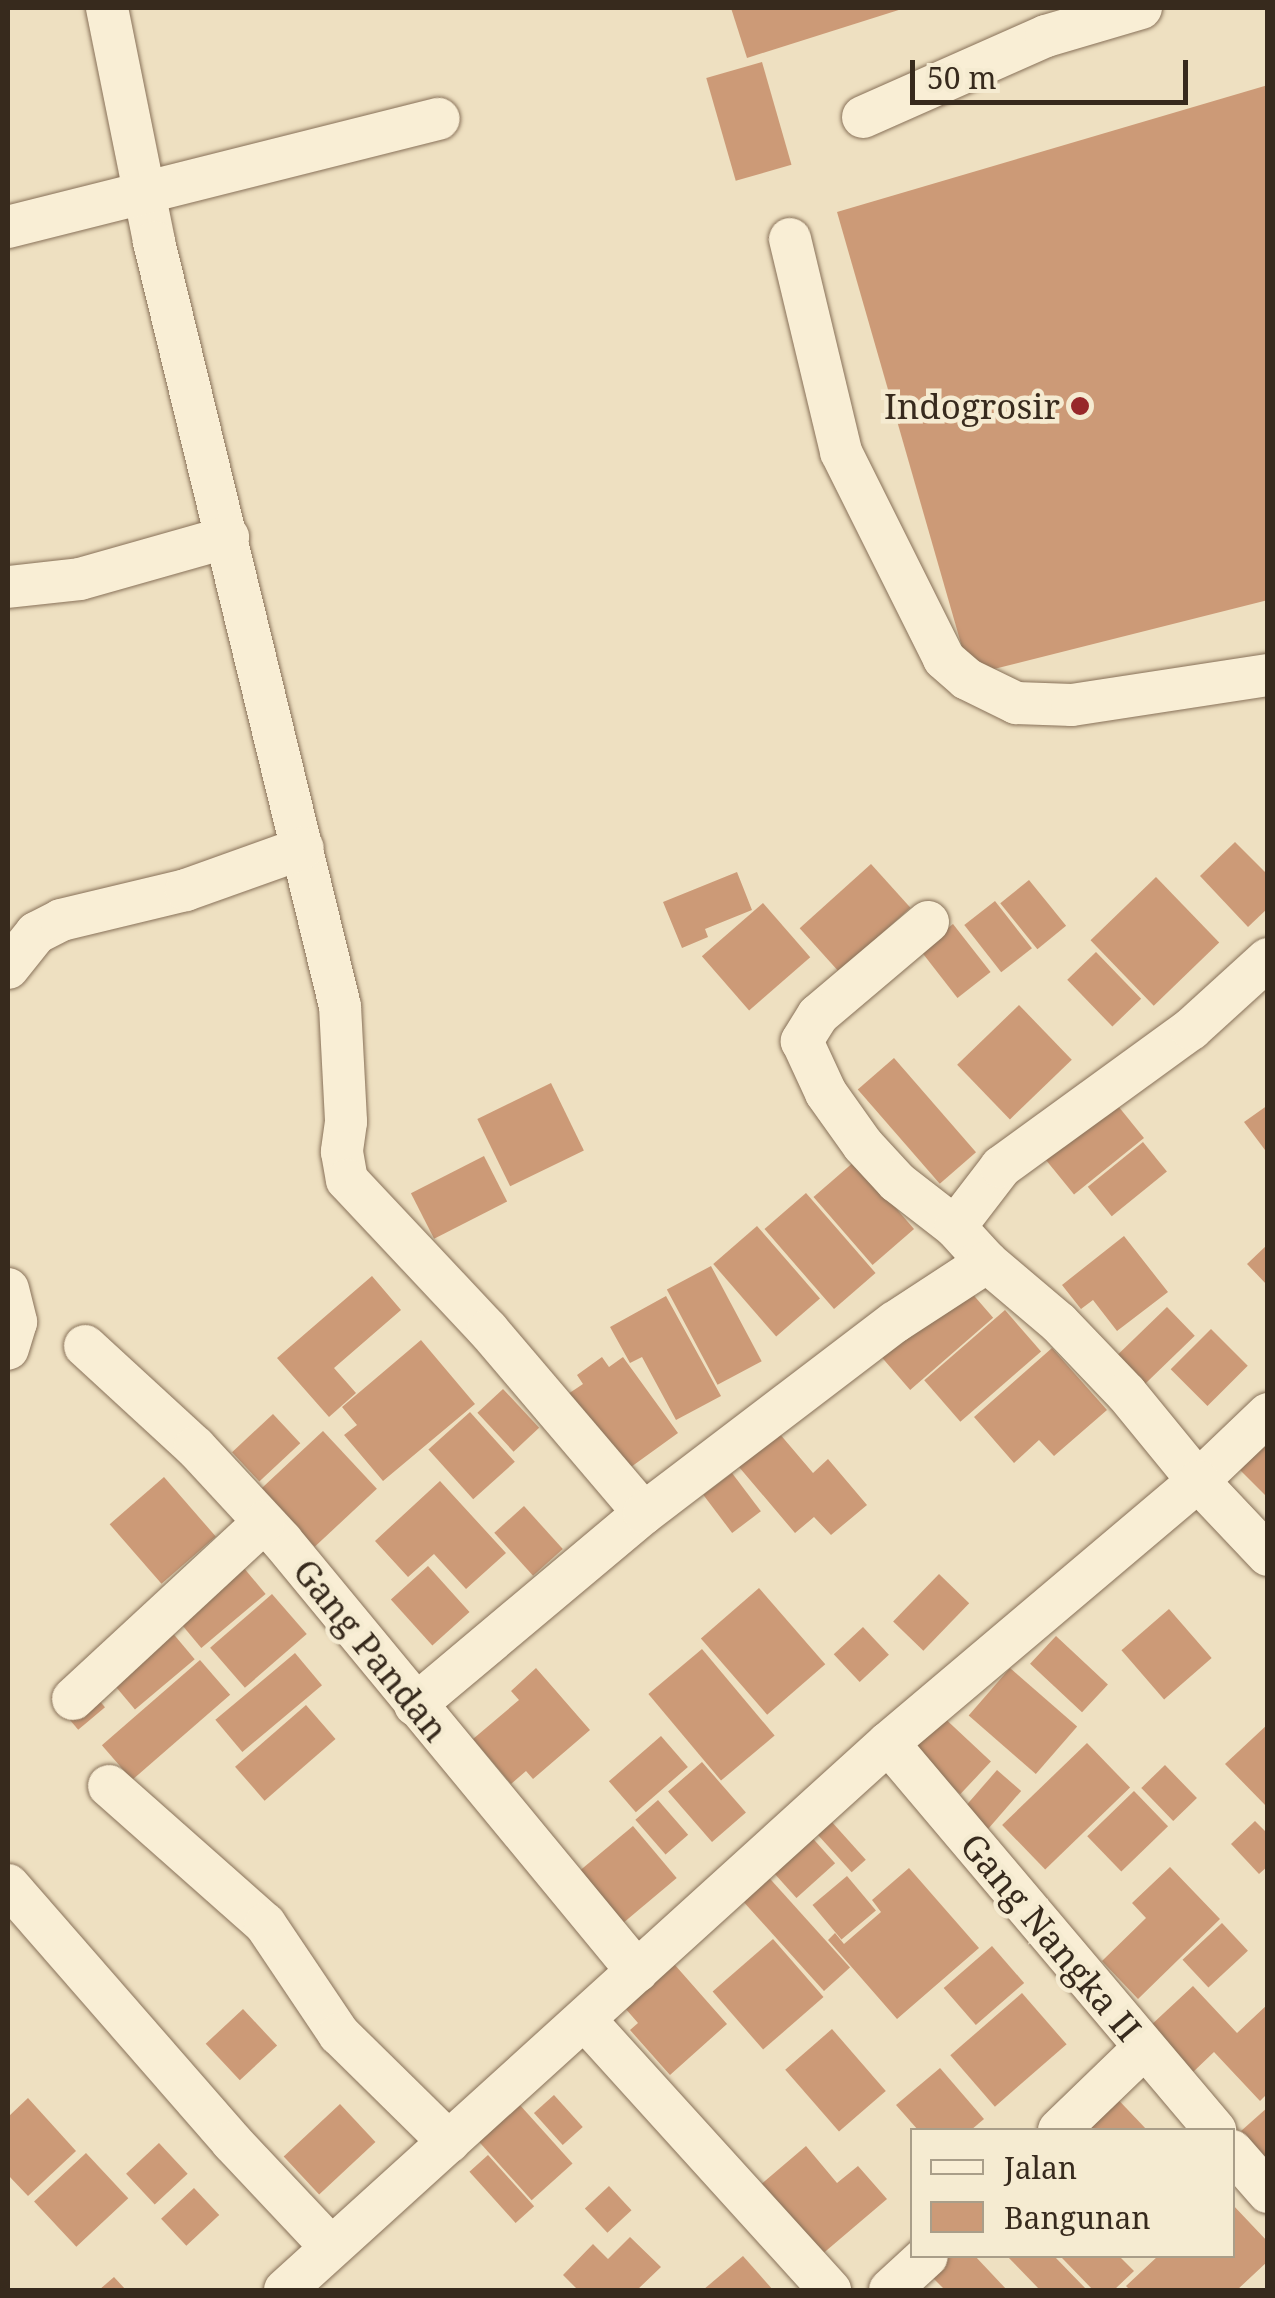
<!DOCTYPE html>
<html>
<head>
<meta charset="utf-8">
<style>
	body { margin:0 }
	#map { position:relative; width:1275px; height:2298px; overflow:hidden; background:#eee0c1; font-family:"Noto Serif",serif }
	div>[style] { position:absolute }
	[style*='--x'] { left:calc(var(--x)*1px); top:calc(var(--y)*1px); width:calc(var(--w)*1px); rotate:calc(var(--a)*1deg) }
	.building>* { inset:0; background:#cc9a77; transform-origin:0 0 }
	.roads { filter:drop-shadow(0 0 2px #887159) drop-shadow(0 0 2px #887159) }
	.minor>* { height:42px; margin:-21px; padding:0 21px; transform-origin:21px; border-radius:21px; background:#f9eed5 }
	.dots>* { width:28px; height:28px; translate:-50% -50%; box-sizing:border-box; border:5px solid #f5ebd1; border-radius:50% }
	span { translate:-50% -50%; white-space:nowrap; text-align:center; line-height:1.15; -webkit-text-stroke:9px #f5ebd1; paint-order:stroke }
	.poi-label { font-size:35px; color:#372a1d }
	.right { translate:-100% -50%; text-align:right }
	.street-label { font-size:35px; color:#372a1d }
	.frame { position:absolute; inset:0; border:10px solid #372a1d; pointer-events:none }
	.legend { position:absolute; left:910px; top:2128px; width:325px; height:130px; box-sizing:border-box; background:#f5ebd1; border:2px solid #a99e89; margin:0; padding:12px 18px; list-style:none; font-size:30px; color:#372a1d }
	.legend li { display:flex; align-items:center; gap:20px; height:50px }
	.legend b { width:50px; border:2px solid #a99e89 }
	.scale { position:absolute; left:910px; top:60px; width:278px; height:45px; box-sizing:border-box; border:5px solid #372a1d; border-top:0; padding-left:12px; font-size:30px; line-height:35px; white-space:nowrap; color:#372a1d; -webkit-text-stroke:8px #f5ebd1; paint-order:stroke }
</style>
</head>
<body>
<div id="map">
	<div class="building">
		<i style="clip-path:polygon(731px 8px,905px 8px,747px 58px)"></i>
		<i style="left:762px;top:62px;width:107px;height:58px;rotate:74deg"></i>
		<i style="clip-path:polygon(1268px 85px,1268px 600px,970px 675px,837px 212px)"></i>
		<i style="clip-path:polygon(1235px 842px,1268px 875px,1268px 908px,1248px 927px,1200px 876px)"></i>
		<i style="left:871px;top:864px;width:59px;height:96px;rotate:48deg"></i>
		<i style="clip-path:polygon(737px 872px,752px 910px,705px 929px,708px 937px,682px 948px,663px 902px)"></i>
		<i style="left:1156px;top:877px;width:91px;height:91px;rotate:46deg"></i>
		<i style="left:1029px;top:880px;width:59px;height:37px;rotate:51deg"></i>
		<i style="left:995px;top:901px;width:60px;height:39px;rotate:52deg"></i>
		<i style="left:763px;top:903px;width:72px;height:81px;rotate:49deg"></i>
		<i style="left:953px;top:924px;width:61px;height:42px;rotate:52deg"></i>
		<i style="left:1096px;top:952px;width:65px;height:40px;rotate:46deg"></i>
		<i style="left:1019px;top:1005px;width:76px;height:86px;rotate:46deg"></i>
		<i style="left:894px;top:1058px;width:125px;height:48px;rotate:49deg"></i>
		<i style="left:551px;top:1083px;width:75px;height:82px;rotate:64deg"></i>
		<i style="left:1110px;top:1096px;width:54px;height:90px;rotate:51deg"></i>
		<i style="clip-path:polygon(1268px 1105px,1268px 1154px,1244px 1122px)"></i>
		<i style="left:1143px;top:1142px;width:38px;height:71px;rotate:51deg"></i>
		<i style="left:484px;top:1156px;width:51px;height:82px;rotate:63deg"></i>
		<i style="left:855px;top:1161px;width:90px;height:55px;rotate:49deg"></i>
		<i style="left:806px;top:1193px;width:106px;height:55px;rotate:49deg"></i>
		<i style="left:757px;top:1226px;width:96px;height:58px;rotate:49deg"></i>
		<i style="clip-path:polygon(1124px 1236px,1168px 1292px,1117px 1331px,1093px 1300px,1081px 1309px,1062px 1285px)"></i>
		<i style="clip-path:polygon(1268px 1244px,1268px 1286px,1247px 1264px)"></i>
		<i style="left:711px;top:1266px;width:108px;height:50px;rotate:62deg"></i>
		<i style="clip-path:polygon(372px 1276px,401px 1310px,334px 1368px,356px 1393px,329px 1417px,277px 1358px)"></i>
		<i style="left:963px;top:1283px;width:46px;height:110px;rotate:49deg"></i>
		<i style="clip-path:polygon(666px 1296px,721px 1396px,676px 1420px,642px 1357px,630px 1363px,610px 1327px)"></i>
		<i style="left:1167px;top:1307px;width:40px;height:70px;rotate:46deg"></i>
		<i style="left:1005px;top:1310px;width:55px;height:107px;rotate:49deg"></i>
		<i style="left:1211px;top:1329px;width:52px;height:57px;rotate:45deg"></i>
		<i style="clip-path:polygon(421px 1340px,475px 1404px,383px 1481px,344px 1435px,357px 1425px,342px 1407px)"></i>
		<i style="clip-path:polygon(1052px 1348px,1107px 1410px,1054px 1456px,1039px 1440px,1014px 1463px,974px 1417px)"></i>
		<i style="clip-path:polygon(602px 1357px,609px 1367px,623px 1357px,678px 1433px,624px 1472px,568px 1394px,583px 1384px,577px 1375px)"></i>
		<i style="left:503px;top:1389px;width:53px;height:35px;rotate:47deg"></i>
		<i style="left:470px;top:1412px;width:67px;height:56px;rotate:48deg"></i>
		<i style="left:273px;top:1414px;width:40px;height:56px;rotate:47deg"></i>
		<i style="clip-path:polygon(1268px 1419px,1268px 1498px,1228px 1458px)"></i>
		<i style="left:323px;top:1431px;width:79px;height:85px;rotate:47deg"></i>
		<i style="clip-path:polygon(779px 1433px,813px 1473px,828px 1459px,867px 1505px,831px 1535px,814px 1517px,795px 1533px,739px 1467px)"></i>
		<i style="left:732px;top:1473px;width:48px;height:36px;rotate:53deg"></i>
		<i style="left:164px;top:1477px;width:79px;height:72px;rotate:49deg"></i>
		<i style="clip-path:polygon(440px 1481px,506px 1553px,466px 1589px,434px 1554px,408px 1577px,375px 1541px)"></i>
		<i style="left:524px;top:1506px;width:58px;height:40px;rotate:48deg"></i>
		<i style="left:238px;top:1561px;width:43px;height:84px;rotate:50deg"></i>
		<i style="left:428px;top:1566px;width:62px;height:50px;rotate:48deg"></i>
		<i style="left:939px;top:1574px;width:42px;height:66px;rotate:44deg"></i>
		<i style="left:759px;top:1588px;width:101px;height:77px;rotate:49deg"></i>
		<i style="left:272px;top:1594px;width:53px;height:82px;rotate:49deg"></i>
		<i style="left:1169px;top:1609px;width:65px;height:63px;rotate:49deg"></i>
		<i style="left:160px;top:1618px;width:54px;height:78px;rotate:50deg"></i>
		<i style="left:863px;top:1627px;width:38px;height:40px;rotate:47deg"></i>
		<i style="left:1056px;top:1636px;width:71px;height:38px;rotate:43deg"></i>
		<i style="left:702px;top:1649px;width:113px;height:70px;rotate:50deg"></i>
		<i style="left:295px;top:1653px;width:42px;height:104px;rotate:50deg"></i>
		<i style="left:200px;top:1660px;width:46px;height:130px;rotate:49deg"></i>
		<i style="clip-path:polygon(536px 1668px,590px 1730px,533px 1779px,526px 1771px,511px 1784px,473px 1739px,519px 1700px,511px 1691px)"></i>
		<i style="left:1010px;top:1668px;width:89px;height:63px;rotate:41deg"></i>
		<i style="left:78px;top:1675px;width:42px;height:35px;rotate:50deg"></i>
		<i style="left:306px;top:1705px;width:45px;height:94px;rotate:49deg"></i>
		<i style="left:939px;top:1713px;width:71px;height:45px;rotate:43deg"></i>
		<i style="clip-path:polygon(1268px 1724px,1268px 1808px,1225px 1764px)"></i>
		<i style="left:661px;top:1736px;width:41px;height:69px;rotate:49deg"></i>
		<i style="left:1087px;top:1743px;width:62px;height:118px;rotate:46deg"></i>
		<i style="left:702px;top:1762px;width:67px;height:45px;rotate:49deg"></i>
		<i style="left:1165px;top:1765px;width:46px;height:33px;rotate:46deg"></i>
		<i style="left:997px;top:1770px;width:32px;height:65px;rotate:41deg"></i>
		<i style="left:1134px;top:1791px;width:49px;height:65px;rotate:46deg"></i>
		<i style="left:658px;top:1800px;width:46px;height:30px;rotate:49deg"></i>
		<i style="left:831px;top:1821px;width:52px;height:19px;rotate:48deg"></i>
		<i style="clip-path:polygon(1255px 1821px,1268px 1834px,1268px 1866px,1259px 1874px,1231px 1844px)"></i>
		<i style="left:633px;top:1826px;width:68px;height:70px;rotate:50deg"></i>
		<i style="left:807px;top:1832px;width:42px;height:52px;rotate:48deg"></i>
		<i style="clip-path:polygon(1170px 1867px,1220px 1919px,1138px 1999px,1102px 1961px,1146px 1918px,1132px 1903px)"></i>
		<i style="clip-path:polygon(909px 1868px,979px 1948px,897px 2019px,828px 1940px,835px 1933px,844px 1944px,881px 1912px,872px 1900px)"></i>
		<i style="left:763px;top:1871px;width:130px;height:35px;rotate:48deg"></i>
		<i style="left:847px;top:1876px;width:45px;height:45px;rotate:50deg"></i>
		<i style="left:1222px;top:1923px;width:38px;height:54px;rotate:47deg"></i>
		<i style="left:773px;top:1939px;width:77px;height:80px;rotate:49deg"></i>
		<i style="left:992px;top:1946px;width:49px;height:64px;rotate:49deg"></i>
		<i style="clip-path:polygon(667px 1956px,727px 2024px,670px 2075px,630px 2030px,638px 2023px,618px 2000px)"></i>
		<i style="clip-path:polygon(1193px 1986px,1237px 2033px,1268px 2004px,1268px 2093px,1260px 2101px,1214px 2052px,1192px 2073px,1149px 2027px)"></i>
		<i style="left:1022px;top:1993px;width:68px;height:95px;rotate:49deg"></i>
		<i style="left:243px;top:2009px;width:50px;height:51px;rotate:47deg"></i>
		<i style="left:832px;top:2029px;width:82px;height:62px;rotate:49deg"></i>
		<i style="clip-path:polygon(940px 2068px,984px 2119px,971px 2130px,918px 2130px,896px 2105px)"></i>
		<i style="clip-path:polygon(1109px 2090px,1147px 2130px,1066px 2130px)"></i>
		<i style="left:554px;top:2095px;width:43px;height:27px;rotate:48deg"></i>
		<i style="clip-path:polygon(28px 2098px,76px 2151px,28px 2196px,8px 2175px,8px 2117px)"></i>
		<i style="left:340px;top:2104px;width:52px;height:77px;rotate:47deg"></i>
		<i style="left:519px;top:2104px;width:80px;height:55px;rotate:48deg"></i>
		<i style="clip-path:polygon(1268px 2107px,1268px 2178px,1232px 2139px)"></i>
		<i style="left:159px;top:2143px;width:42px;height:45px;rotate:47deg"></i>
		<i style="clip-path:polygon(806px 2146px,837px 2183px,858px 2166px,887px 2199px,820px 2256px,759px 2186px)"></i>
		<i style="left:86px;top:2153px;width:62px;height:71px;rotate:47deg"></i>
		<i style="left:488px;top:2155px;width:69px;height:25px;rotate:48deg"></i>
		<i style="left:609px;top:2186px;width:33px;height:33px;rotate:47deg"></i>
		<i style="left:194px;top:2188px;width:37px;height:45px;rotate:47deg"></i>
		<i style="clip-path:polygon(1232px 2204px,1268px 2242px,1268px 2261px,1237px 2290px,1130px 2290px,1126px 2286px,1158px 2256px,1232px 2256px)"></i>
		<i style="clip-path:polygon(630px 2237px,661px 2267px,637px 2290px,578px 2290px,563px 2275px,593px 2244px,608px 2259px)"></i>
		<i style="clip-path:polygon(743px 2256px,773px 2290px,703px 2290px)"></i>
		<i style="clip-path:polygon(944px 2256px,975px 2256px,1007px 2290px,945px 2290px,927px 2272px)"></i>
		<i style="clip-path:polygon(1007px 2256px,1054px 2256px,1087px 2290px,1040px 2290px)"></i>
		<i style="clip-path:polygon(1065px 2256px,1119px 2256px,1134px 2271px,1114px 2290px,1093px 2290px,1062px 2258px)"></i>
		<i style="clip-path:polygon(114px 2277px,126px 2290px,99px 2290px)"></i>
	</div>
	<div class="roads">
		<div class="minor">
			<i style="--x:107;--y:8;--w:239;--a:78.6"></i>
			<i style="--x:154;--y:242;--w:786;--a:76.32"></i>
			<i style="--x:340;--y:1006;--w:116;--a:87"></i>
			<i style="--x:346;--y:1122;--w:30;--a:98"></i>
			<i style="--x:342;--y:1152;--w:28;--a:80"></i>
			<i style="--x:347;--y:1180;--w:206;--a:46.8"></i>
			<i style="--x:488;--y:1330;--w:240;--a:49.6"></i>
			<i style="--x:863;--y:117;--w:200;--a:-23.9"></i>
			<i style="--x:1046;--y:36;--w:99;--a:-16.4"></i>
			<i style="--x:8;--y:227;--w:444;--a:-14.1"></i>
			<i style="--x:790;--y:239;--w:219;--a:76.5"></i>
			<i style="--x:841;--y:452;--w:231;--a:63.5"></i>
			<i style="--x:944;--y:659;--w:30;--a:41"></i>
			<i style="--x:967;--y:679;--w:55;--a:26.1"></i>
			<i style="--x:1016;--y:703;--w:56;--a:2"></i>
			<i style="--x:1072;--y:705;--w:198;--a:-8.7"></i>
			<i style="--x:8;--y:587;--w:72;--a:-6.3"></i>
			<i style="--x:80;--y:579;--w:154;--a:-15.8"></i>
			<i style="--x:928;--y:922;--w:144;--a:139.8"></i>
			<i style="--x:818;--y:1015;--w:31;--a:122"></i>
			<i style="--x:802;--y:1041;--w:57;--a:65.2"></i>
			<i style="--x:826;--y:1093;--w:64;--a:54.6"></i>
			<i style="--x:863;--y:1145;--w:50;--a:47.4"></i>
			<i style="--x:897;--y:1182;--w:73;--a:37.8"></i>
			<i style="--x:8;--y:968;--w:45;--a:-51.3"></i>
			<i style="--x:36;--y:933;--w:28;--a:-27"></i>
			<i style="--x:61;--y:920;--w:129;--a:-13.5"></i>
			<i style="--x:186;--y:890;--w:124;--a:-19.7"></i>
			<i style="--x:987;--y:1262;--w:47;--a:-132.4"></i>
			<i style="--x:955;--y:1227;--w:76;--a:-52.5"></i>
			<i style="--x:1001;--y:1167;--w:235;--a:-36"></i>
			<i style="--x:1191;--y:1029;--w:104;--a:-42.3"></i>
			<i style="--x:8;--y:1289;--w:34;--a:76"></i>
			<i style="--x:16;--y:1322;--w:28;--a:107"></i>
			<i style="--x:85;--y:1346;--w:149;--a:42.6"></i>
			<i style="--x:195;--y:1447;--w:128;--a:47.2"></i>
			<i style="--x:282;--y:1541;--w:558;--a:50.46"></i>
			<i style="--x:73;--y:1699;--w:260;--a:-42.8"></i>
			<i style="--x:415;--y:1705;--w:299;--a:-40"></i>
			<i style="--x:644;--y:1513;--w:315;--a:-37.3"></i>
			<i style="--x:895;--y:1322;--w:110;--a:-33.1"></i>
			<i style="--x:987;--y:1262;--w:94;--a:40.3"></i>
			<i style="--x:1059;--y:1323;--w:97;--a:46.3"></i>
			<i style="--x:1126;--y:1393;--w:114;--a:50.7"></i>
			<i style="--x:1198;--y:1481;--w:97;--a:-43.7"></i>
			<i style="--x:888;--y:1743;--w:507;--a:49.8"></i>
			<i style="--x:109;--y:1786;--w:208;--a:41.5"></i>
			<i style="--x:265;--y:1924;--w:133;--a:56.1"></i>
			<i style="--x:339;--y:2034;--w:154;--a:44.5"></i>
			<i style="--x:8;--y:1885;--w:341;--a:48.9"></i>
			<i style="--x:232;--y:2142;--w:144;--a:46.7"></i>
			<i style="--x:585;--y:2020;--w:365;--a:47.8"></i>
			<i style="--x:1059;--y:2130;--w:118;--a:-44"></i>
			<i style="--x:1232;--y:2151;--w:55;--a:48.7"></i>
			<i style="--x:285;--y:2290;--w:814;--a:-42.21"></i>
			<i style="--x:888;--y:1743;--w:406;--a:-40.2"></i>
			<i style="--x:1198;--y:1481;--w:102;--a:46.6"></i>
			<i style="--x:890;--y:2290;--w:50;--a:-42.6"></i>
		</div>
	</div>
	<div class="dots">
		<i style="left:1080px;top:406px;background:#97282a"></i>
	</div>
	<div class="poi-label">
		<span class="right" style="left:1060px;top:406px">Indogrosir</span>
	</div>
	<div class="street-label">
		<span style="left:371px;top:1650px;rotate:51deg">Gang Pandan</span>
		<span style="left:1051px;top:1937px;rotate:50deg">Gang Nangka II</span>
	</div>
	<div class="frame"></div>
	<ul class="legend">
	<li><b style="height:12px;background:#f9eed5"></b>Jalan</li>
	<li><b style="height:28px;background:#cc9a77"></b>Bangunan</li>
	</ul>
	<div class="scale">50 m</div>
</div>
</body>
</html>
